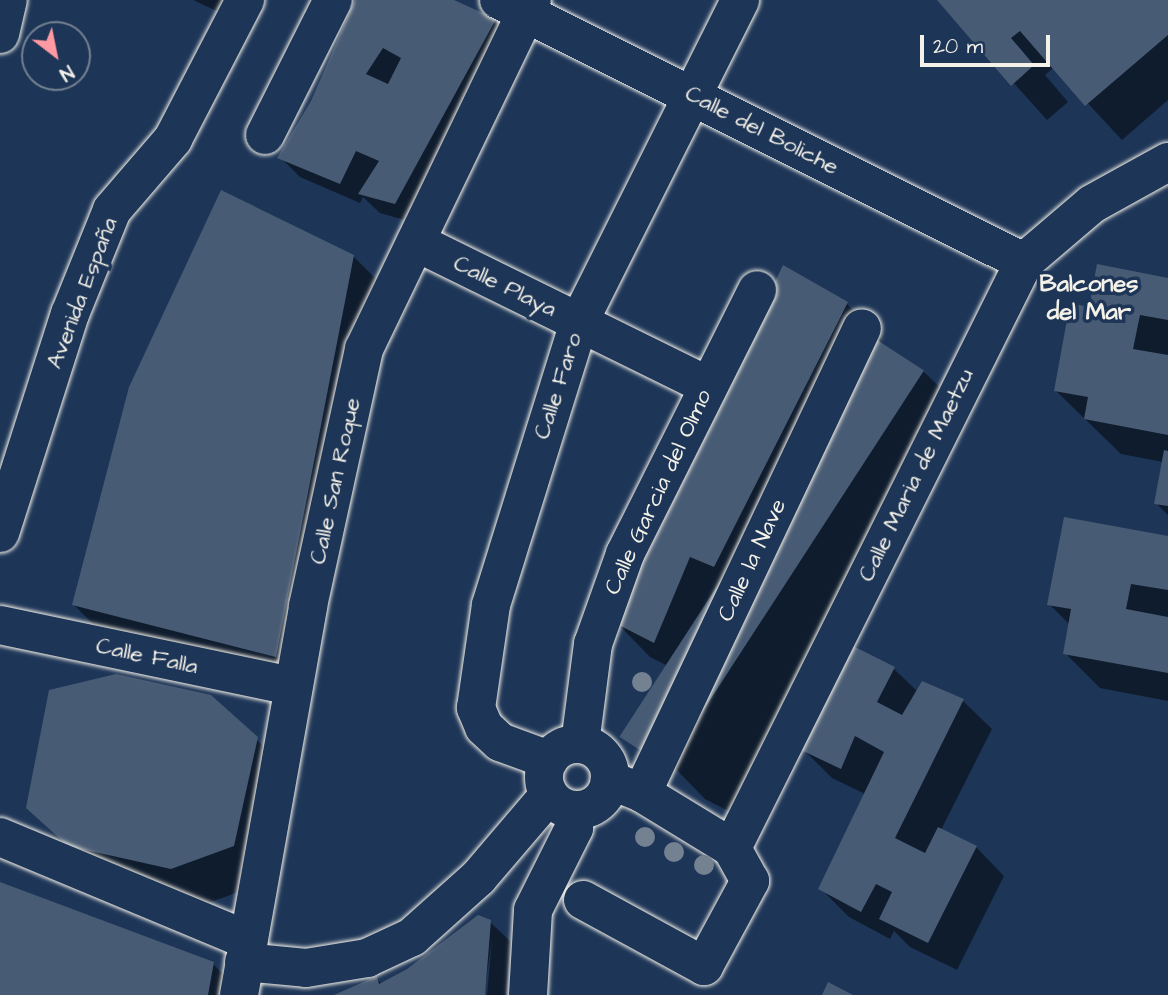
<!DOCTYPE html>
<html>
<head>
<meta charset="utf-8">
<style>
	body { margin:0 }
	#map { position:relative; width:1168px; height:995px; overflow:hidden; background:#1d3557; font-family:"Architects Daughter",sans-serif }
	div>[style] { position:absolute }
	[style*='--x'] { left:calc(var(--x)*1px); top:calc(var(--y)*1px); width:calc(var(--w)*1px); rotate:calc(var(--a)*1deg) }
	.shadow>* { inset:0; background:#0007 }
	.building>* { inset:0; background:#485b74; transform-origin:0 0 }
	.roads { filter:drop-shadow(0 0 2px #f4f1e8) drop-shadow(0 0 2px #f4f1e8) }
	.minor>* { height:38px; margin:-19px; padding:0 19px; transform-origin:19px; border-radius:19px; background:#1d3557 }
	.minor>.ring { margin:-19px; padding:0; box-sizing:content-box; background:none; border:38px solid #1d3557; border-radius:50% }
	.trees>* { width:20px; height:20px; margin:-10px; border-radius:50%; background:#748191 }
	span { translate:-50% -50%; white-space:nowrap; text-align:center; line-height:1.15; -webkit-text-stroke:7px #1d3557; paint-order:stroke }
	.street-label { font-size:23px; color:#f4f1e8 }
	.neighbourhood-label { font-size:24px; color:#f4f1e8; font-weight:700 }
	.north { position:absolute; left:21px; top:21px; width:70px; height:70px; box-sizing:border-box; background:#1d3557; border:2px solid #738091; border-radius:50%; rotate:148deg; font-size:19px; font-weight:700; line-height:28px; text-align:center; color:#f4f1e8 }
	.north::after { content:''; display:block; margin:auto; width:24px; height:32px; background:#ff9aa2; clip-path:polygon(50% 0,100% 100%,50% 72%,0 100%) }
	.scale { position:absolute; left:920px; top:35px; width:130px; height:32px; box-sizing:border-box; border:4px solid #f4f1e8; border-top:0; padding-left:9px; font-size:21px; line-height:24px; white-space:nowrap; color:#f4f1e8; -webkit-text-stroke:5px #1d3557; paint-order:stroke }
</style>
</head>
<body>
<div id="map">
	<div class="shadow">
		<i style="clip-path:polygon(193px 0,225px 0,219px 12px)"></i>
		<i style="clip-path:polygon(357px 0,452px 0,495px 20px,515px 40px,415px 223px,380px 213px,363px 197px,360px 203px,300px 177px,280px 157px,313px 102px)"></i>
		<i style="clip-path:polygon(939px 0,1168px 0,1168px 100px,1122px 140px,1054px 67px,1045px 75px,1068px 102px,1047px 120px)"></i>
		<i style="clip-path:polygon(353px 256px,389px 292px,311px 691px,109px 640px,74px 605px)"></i>
		<i style="clip-path:polygon(784px 268px,847px 304px,882px 339px,880px 344px,923px 371px,959px 406px,754px 824px,705px 799px,670px 763px,690px 677px,650px 657px,615px 621px)"></i>
		<i style="clip-path:polygon(1168px 280px,1168px 515px,1156px 503px,1163px 462px,1121px 454px,1055px 390px,1090px 309px)"></i>
		<i style="clip-path:polygon(1168px 538px,1168px 701px,1100px 688px,1065px 653px,1070px 625px,1049px 604px)"></i>
		<i style="clip-path:polygon(852px 648px,894px 669px,918px 692px,923px 683px,963px 701px,992px 729px,941px 830px,976px 847px,1004px 876px,957px 970px,910px 947px,894px 931px,890px 939px,849px 917px,821px 889px,865px 794px,832px 778px,803px 749px)"></i>
		<i style="clip-path:polygon(256px 739px,292px 774px,269px 881px,208px 903px,64px 843px,28px 808px)"></i>
		<i style="clip-path:polygon(0 892px,213px 964px,244px 995px,0 995px)"></i>
		<i style="clip-path:polygon(490px 922px,511px 942px,506px 995px,487px 995px,492px 939px,484px 995px,338px 995px,376px 978px,382px 984px)"></i>
	</div>
	<div class="building">
		<i style="clip-path:polygon(evenodd,355px 0,454px 0,496px 19px,395px 204px,358px 194px,379px 161px,356px 151px,340px 184px,277px 158px,311px 101px,355px 0,383px 48px,401px 58px,388px 84px,366px 74px,383px 48px)"></i>
		<i style="clip-path:polygon(937px 0,1168px 0,1168px 35px,1085px 106px,1020px 31px,1011px 38px,1034px 65px,1011px 86px)"></i>
		<i style="clip-path:polygon(221px 190px,354px 255px,276px 657px,72px 605px,129px 387px)"></i>
		<i style="clip-path:polygon(1097px 264px,1168px 278px,1168px 320px,1140px 315px,1133px 349px,1168px 355px,1168px 435px,1084px 419px,1088px 397px,1054px 391px,1070px 303px,1089px 307px)"></i>
		<i style="clip-path:polygon(783px 265px,848px 302px,714px 567px,690px 557px,654px 643px,613px 622px)"></i>
		<i style="left:877px;top:340px;width:56px;height:473px;rotate:33deg"></i>
		<i style="clip-path:polygon(1164px 450px,1168px 451px,1168px 506px,1154px 504px)"></i>
		<i style="clip-path:polygon(1064px 517px,1168px 536px,1168px 590px,1131px 584px,1126px 609px,1168px 617px,1168px 673px,1063px 654px,1071px 609px,1047px 605px)"></i>
		<i style="clip-path:polygon(851px 645px,895px 667px,877px 702px,902px 715px,922px 681px,964px 699px,895px 838px,925px 853px,938px 827px,977px 846px,928px 943px,879px 919px,892px 892px,876px 884px,861px 912px,818px 889px,884px 752px,855px 736px,841px 769px,801px 750px)"></i>
		<i style="clip-path:polygon(116px 674px,211px 695px,258px 737px,234px 846px,171px 869px,68px 846px,26px 808px,49px 690px)"></i>
		<i style="clip-path:polygon(0 882px,214px 962px,208px 995px,0 995px)"></i>
		<i style="clip-path:polygon(478px 915px,491px 920px,485px 995px,334px 995px,377px 976px,379px 984px,407px 969px)"></i>
		<i style="clip-path:polygon(828px 982px,853px 995px,822px 995px)"></i>
	</div>
	<div class="roads">
		<div class="minor">
			<i style="--x:499;--y:0;--w:587;--a:26.52"></i>
			<i style="--x:0;--y:34;--w:35;--a:-77"></i>
			<i style="--x:265;--y:135;--w:151;--a:-63.3"></i>
			<i style="--x:416;--y:242;--w:324;--a:26.2"></i>
			<i style="--x:0;--y:533;--w:230;--a:-72.3"></i>
			<i style="--x:70;--y:314;--w:112;--a:-68"></i>
			<i style="--x:112;--y:210;--w:94;--a:-49.3"></i>
			<i style="--x:173;--y:139;--w:157;--a:-62.6"></i>
			<i style="--x:0;--y:625;--w:299;--a:11.8"></i>
			<i style="--x:580;--y:744;--w:101;--a:-82.6"></i>
			<i style="--x:593;--y:644;--w:96;--a:-70.4"></i>
			<i style="--x:625;--y:554;--w:295;--a:-63.4"></i>
			<i class="ring" style="left:544px;top:744px;width:28px;height:28px"></i>
			<i style="--x:549;--y:760;--w:52;--a:-159.8"></i>
			<i style="--x:500;--y:742;--w:22;--a:-137"></i>
			<i style="--x:484;--y:727;--w:21;--a:-113"></i>
			<i style="--x:476;--y:708;--w:104;--a:-81.7"></i>
			<i style="--x:491;--y:605;--w:296;--a:-72.7"></i>
			<i style="--x:579;--y:322;--w:360;--a:-63.4"></i>
			<i style="--x:642;--y:793;--w:514;--a:-64.68"></i>
			<i style="--x:0;--y:837;--w:269;--a:22.6"></i>
			<i style="--x:732;--y:848;--w:655;--a:-63.51"></i>
			<i style="--x:1024;--y:262;--w:89;--a:-40.5"></i>
			<i style="--x:1092;--y:204;--w:87;--a:-28.9"></i>
			<i style="--x:583;--y:900;--w:138;--a:28.6"></i>
			<i style="--x:704;--y:966;--w:97;--a:-61.6"></i>
			<i style="--x:750;--y:881;--w:38;--a:-119"></i>
			<i style="--x:732;--y:848;--w:105;--a:-148.6"></i>
			<i style="--x:642;--y:793;--w:35;--a:-158"></i>
			<i style="--x:244;--y:962;--w:62;--a:5.5"></i>
			<i style="--x:306;--y:968;--w:62;--a:-9.3"></i>
			<i style="--x:367;--y:958;--w:50;--a:-25"></i>
			<i style="--x:412;--y:937;--w:89;--a:-41.8"></i>
			<i style="--x:478;--y:878;--w:109;--a:-49.5"></i>
			<i style="--x:239;--y:995;--w:395;--a:-79.9"></i>
			<i style="--x:308;--y:606;--w:263;--a:-77.7"></i>
			<i style="--x:364;--y:349;--w:387;--a:-64.3"></i>
			<i style="--x:528;--y:995;--w:85;--a:-86.6"></i>
			<i style="--x:533;--y:910;--w:92;--a:-63.4"></i>
			<i style="--x:574;--y:828;--w:18;--a:-90"></i>
		</div>
	</div>
	<div class="trees">
		<i style="left:642px;top:682px"></i>
		<i style="left:645px;top:837px"></i>
		<i style="left:674px;top:852px"></i>
		<i style="left:704px;top:865px"></i>
	</div>
	<div class="street-label">
		<span style="left:762px;top:130px;rotate:27deg">Calle del Boliche</span>
		<span style="left:505px;top:286px;rotate:26deg">Calle Playa</span>
		<span style="left:82px;top:293px;rotate:-69deg">Avenida España</span>
		<span style="left:558px;top:386px;rotate:-72deg">Calle Faro</span>
		<span style="left:916px;top:475px;rotate:-64deg">Calle Maria de Maetzu</span>
		<span style="left:335px;top:481px;rotate:-78deg">Calle San Roque</span>
		<span style="left:658px;top:492px;rotate:-65deg">Calle Garcia del Olmo</span>
		<span style="left:752px;top:560px;rotate:-65deg">Calle la Nave</span>
		<span style="left:147px;top:656px;rotate:12deg">Calle Falla</span>
	</div>
	<div class="neighbourhood-label">
		<span style="left:1089px;top:299px">Balcones<br>del Mar</span>
	</div>
	<div class="north">N</div>
	<div class="scale">20 m</div>
</div>
</body>
</html>
